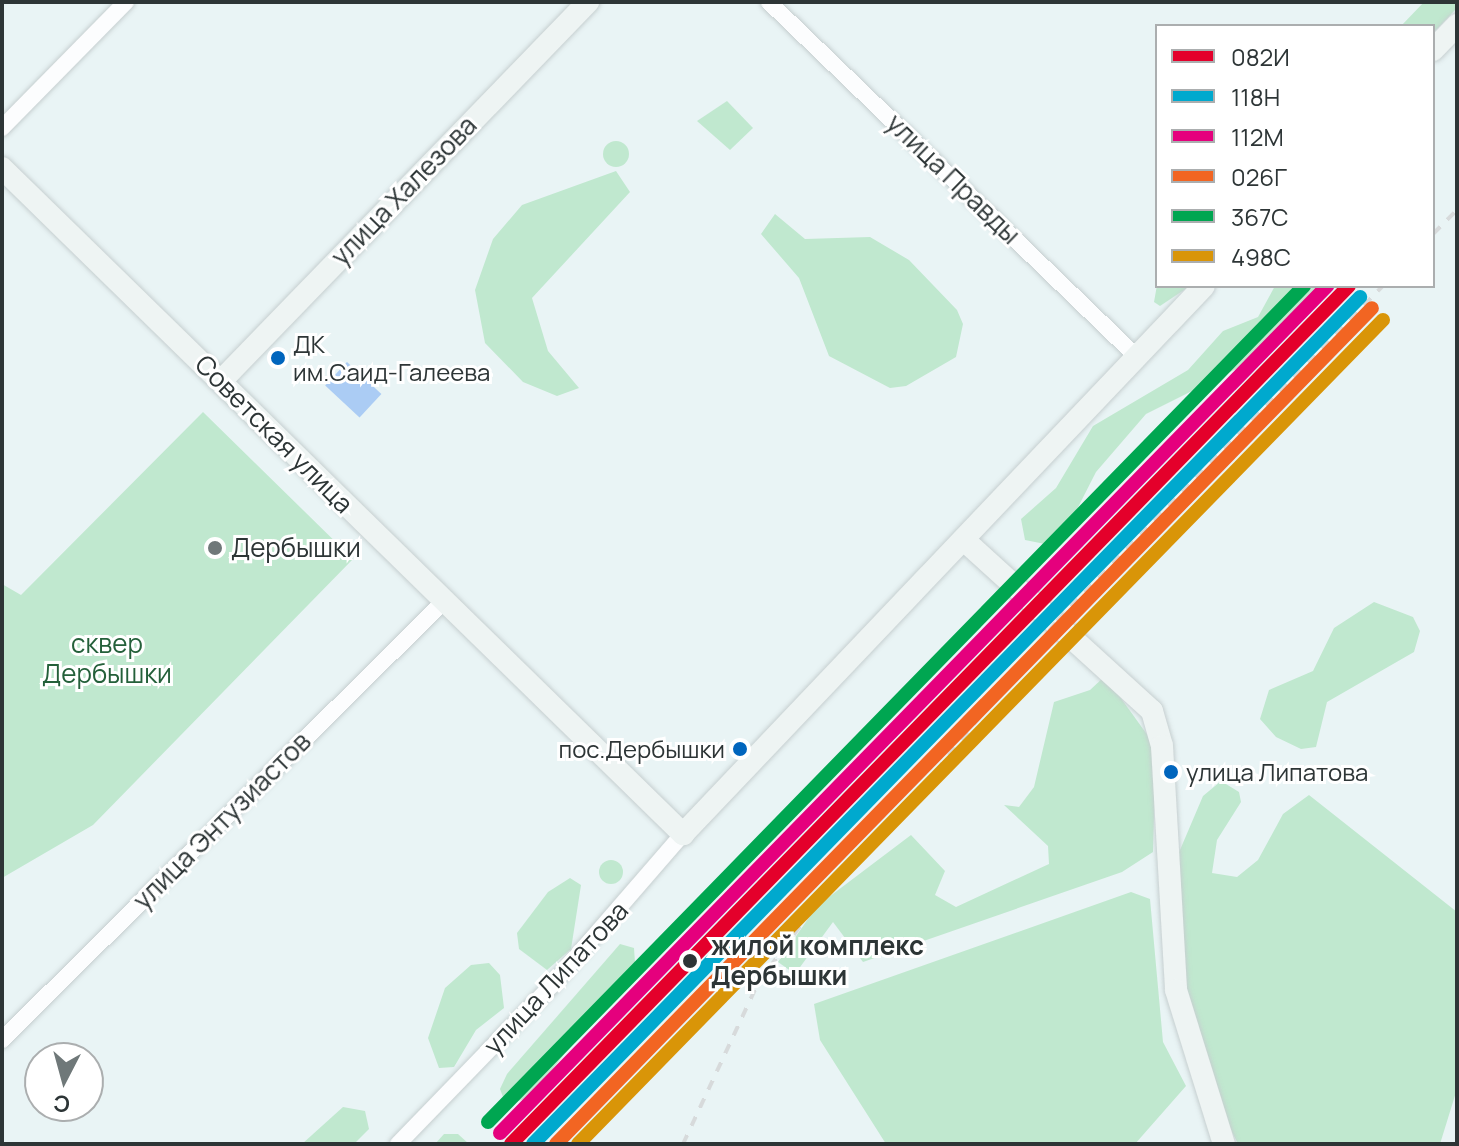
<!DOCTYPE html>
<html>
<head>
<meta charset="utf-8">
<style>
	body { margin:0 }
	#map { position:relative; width:1459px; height:1146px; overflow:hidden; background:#e9f4f5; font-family:Manrope,sans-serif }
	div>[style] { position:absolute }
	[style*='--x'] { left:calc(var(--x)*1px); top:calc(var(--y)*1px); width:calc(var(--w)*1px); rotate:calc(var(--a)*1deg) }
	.green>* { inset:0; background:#c0e8cf }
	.round { border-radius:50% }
	.water>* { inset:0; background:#abccf4; transform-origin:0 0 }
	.roads { filter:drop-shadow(0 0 2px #c6cfd0) drop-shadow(0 0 2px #c6cfd0) }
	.street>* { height:16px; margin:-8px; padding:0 8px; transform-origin:8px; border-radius:8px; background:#fcfdfe }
	.secondary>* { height:22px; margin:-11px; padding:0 11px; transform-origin:11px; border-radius:11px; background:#eef4f3 }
	.rail>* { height:4px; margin-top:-2px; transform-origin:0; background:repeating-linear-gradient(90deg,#d7dadb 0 10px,transparent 0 20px) }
	.rail-1>* { height:14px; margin:-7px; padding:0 7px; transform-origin:7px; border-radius:7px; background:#e4002b }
	.rail-2>* { height:14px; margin:-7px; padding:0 7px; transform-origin:7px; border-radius:7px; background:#00a9ce }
	.rail-3>* { height:14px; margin:-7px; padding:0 7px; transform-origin:7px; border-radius:7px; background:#e5007d }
	.rail-4>* { height:14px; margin:-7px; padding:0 7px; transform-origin:7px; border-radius:7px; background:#f26522 }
	.rail-5>* { height:14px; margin:-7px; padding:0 7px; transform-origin:7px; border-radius:7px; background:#00a651 }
	.rail-6>* { height:14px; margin:-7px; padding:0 7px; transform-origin:7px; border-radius:7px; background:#d99508 }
	.dots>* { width:22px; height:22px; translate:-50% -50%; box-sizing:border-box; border:4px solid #fff; border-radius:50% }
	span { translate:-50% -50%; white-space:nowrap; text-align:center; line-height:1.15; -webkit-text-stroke:6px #fff; paint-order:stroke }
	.bus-label { font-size:24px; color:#2d3536 }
	.left { translate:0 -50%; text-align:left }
	.right { translate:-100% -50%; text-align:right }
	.street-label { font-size:26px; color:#2d3536 }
	.poi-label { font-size:26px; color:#2d3536 }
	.park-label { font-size:26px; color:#24603a }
	.stop-label { font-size:26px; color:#2d3536; font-weight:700 }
	.frame { position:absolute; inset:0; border:4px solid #2d3536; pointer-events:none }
	.legend { position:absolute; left:1155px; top:24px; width:280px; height:264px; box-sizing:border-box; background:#fff; border:2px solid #abaeaf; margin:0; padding:10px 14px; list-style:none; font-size:24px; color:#2d3536 }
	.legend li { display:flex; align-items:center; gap:16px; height:40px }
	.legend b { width:40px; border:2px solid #abaeaf }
	.north { position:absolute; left:24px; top:1042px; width:80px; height:80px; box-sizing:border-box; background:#fff; border:2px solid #abaeaf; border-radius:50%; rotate:186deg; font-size:22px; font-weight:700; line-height:32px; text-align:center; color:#2d3536 }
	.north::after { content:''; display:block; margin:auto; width:28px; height:36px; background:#6f7879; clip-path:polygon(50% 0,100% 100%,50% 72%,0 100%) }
</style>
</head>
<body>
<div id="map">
	<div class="green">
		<i style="clip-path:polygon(1424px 2px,1457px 2px,1457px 8px,1433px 33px,1433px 26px,1401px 26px)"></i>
		<i style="clip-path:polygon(727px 101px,753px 128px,730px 150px,697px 121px)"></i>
		<i class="round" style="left:603px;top:141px;width:26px;height:26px"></i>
		<i style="clip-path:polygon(616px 171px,630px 192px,532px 298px,548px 351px,579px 388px,557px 396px,523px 382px,485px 343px,475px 290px,493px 239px,522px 205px)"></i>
		<i style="clip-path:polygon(775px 214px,805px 239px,870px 237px,909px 260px,957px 310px,963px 324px,956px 357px,906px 386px,890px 388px,829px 356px,799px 278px,761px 234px)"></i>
		<i style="clip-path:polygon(1157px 285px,1157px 286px,1190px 286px,1160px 306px,1154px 302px)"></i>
		<i style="clip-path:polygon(1275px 286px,1327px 286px,1252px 361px,1146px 414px,1096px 472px,1071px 521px,1045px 544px,1025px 540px,1021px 519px,1056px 488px,1093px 426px,1188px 370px,1223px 331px,1258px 317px)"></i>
		<i style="clip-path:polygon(203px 412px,353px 559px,93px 825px,2px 878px,2px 584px,21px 595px)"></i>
		<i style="clip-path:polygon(1374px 602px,1413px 617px,1420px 631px,1414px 652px,1327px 702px,1316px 747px,1301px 749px,1276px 737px,1260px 719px,1269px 690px,1313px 671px,1334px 628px)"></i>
		<i style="clip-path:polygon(1105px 676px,1156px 747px,1153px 852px,1122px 872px,863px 962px,833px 922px,795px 974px,778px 962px,817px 906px,911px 835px,945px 871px,935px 895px,956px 907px,1049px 864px,1048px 846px,1004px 805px,1019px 807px,1034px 787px,1054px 702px,1090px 690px)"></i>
		<i style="clip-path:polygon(1221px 781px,1239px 792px,1241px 802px,1217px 840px,1212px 873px,1237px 877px,1258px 860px,1283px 814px,1309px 795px,1457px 912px,1457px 1089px,1440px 1144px,1238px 1144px,1205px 1077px,1184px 977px,1177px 857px,1203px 796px)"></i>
		<i class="round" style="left:599px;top:860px;width:24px;height:24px"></i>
		<i style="clip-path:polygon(570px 878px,581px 885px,571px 949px,547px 970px,519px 949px,517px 933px,548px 892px)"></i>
		<i style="clip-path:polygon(1131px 892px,1150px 899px,1163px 1042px,1186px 1086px,1135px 1144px,886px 1144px,820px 1040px,814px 1004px)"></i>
		<i style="clip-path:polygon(620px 944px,634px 948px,635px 963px,531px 1097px,506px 1105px,500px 1089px,507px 1074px)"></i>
		<i style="clip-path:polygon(489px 963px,500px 975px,504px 1008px,476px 1030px,454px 1067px,439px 1068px,428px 1038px,445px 988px,471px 965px)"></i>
		<i style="clip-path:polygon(343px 1107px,365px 1111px,369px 1129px,354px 1144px,302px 1144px)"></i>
		<i style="clip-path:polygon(444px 1134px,458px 1134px,469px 1144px,435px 1144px)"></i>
	</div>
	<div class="water">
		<i style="left:347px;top:362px;width:47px;height:32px;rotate:43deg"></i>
	</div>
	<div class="roads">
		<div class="street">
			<i style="--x:769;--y:2;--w:510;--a:43.97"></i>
			<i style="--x:2;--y:128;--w:177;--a:-45.5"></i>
			<i style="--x:2;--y:1040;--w:622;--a:-44.8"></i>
			<i style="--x:398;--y:1144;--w:221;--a:-45.9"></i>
			<i style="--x:552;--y:985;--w:200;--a:-49.1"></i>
		</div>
		<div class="secondary">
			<i style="--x:1433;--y:50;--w:35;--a:-46"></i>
			<i style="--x:2;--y:168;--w:953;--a:44.36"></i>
			<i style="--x:683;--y:834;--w:756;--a:-46.45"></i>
			<i style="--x:221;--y:381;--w:528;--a:-45.92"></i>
			<i style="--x:964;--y:540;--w:254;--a:42.3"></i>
			<i style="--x:1152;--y:711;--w:36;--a:74"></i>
			<i style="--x:1162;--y:746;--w:244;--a:86.7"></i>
			<i style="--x:1176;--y:990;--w:161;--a:72.7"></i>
		</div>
	</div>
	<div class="rail">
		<i style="--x:1433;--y:234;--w:34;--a:-45"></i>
		<i style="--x:554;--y:1144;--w:406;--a:-44.8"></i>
		<i style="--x:683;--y:1144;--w:178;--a:-65"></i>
		<i style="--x:758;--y:983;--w:109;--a:-53.5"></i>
		<i style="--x:823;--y:895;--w:128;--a:-46.6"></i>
		<i style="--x:911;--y:802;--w:233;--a:-51.1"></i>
		<i style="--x:1057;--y:621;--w:467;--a:-45.8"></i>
	</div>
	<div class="rail-1">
		<i style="--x:511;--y:1144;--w:1199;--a:-45.68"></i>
	</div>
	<div class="rail-2">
		<i style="--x:533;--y:1144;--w:1184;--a:-45.68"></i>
	</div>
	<div class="rail-3">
		<i style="--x:500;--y:1133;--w:1184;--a:-45.68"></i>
	</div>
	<div class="rail-4">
		<i style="--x:556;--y:1144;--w:1168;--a:-45.69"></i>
	</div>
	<div class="rail-5">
		<i style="--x:488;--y:1122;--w:1168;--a:-45.69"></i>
	</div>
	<div class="rail-6">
		<i style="--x:578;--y:1144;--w:1152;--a:-45.67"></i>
	</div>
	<div class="dots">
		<i style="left:278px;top:358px;background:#0065bd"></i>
		<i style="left:215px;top:548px;background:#6f7879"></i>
		<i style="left:740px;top:749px;background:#0065bd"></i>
		<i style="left:1171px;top:772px;background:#0065bd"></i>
		<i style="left:690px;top:961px;background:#2d3536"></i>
	</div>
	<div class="bus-label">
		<span class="left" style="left:293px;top:358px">ДК<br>им.Саид-Галеева</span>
		<span class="right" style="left:725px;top:749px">пос.Дербышки</span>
		<span class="left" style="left:1186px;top:772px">улица Липатова</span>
	</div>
	<div class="street-label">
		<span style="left:953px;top:179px;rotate:44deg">улица Правды</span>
		<span style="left:404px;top:191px;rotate:-46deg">улица Халезова</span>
		<span style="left:274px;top:434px;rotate:45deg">Советская улица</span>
		<span style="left:222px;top:821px;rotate:-45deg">улица Энтузиастов</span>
		<span style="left:556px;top:978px;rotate:-47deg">улица Липатова</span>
	</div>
	<div class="poi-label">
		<span class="left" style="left:231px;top:548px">Дербышки</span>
	</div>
	<div class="park-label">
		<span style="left:107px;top:659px">сквер<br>Дербышки</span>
	</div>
	<div class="stop-label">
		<span class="left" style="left:711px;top:961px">жилой комплекс<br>Дербышки</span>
	</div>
	<div class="frame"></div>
	<ul class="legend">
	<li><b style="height:10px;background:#e4002b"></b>082И</li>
	<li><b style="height:10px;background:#00a9ce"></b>118Н</li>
	<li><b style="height:10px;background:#e5007d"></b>112М</li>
	<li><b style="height:10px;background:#f26522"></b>026Г</li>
	<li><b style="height:10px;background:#00a651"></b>367С</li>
	<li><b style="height:10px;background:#d99508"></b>498С</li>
	</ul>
	<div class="north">С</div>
</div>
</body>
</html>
